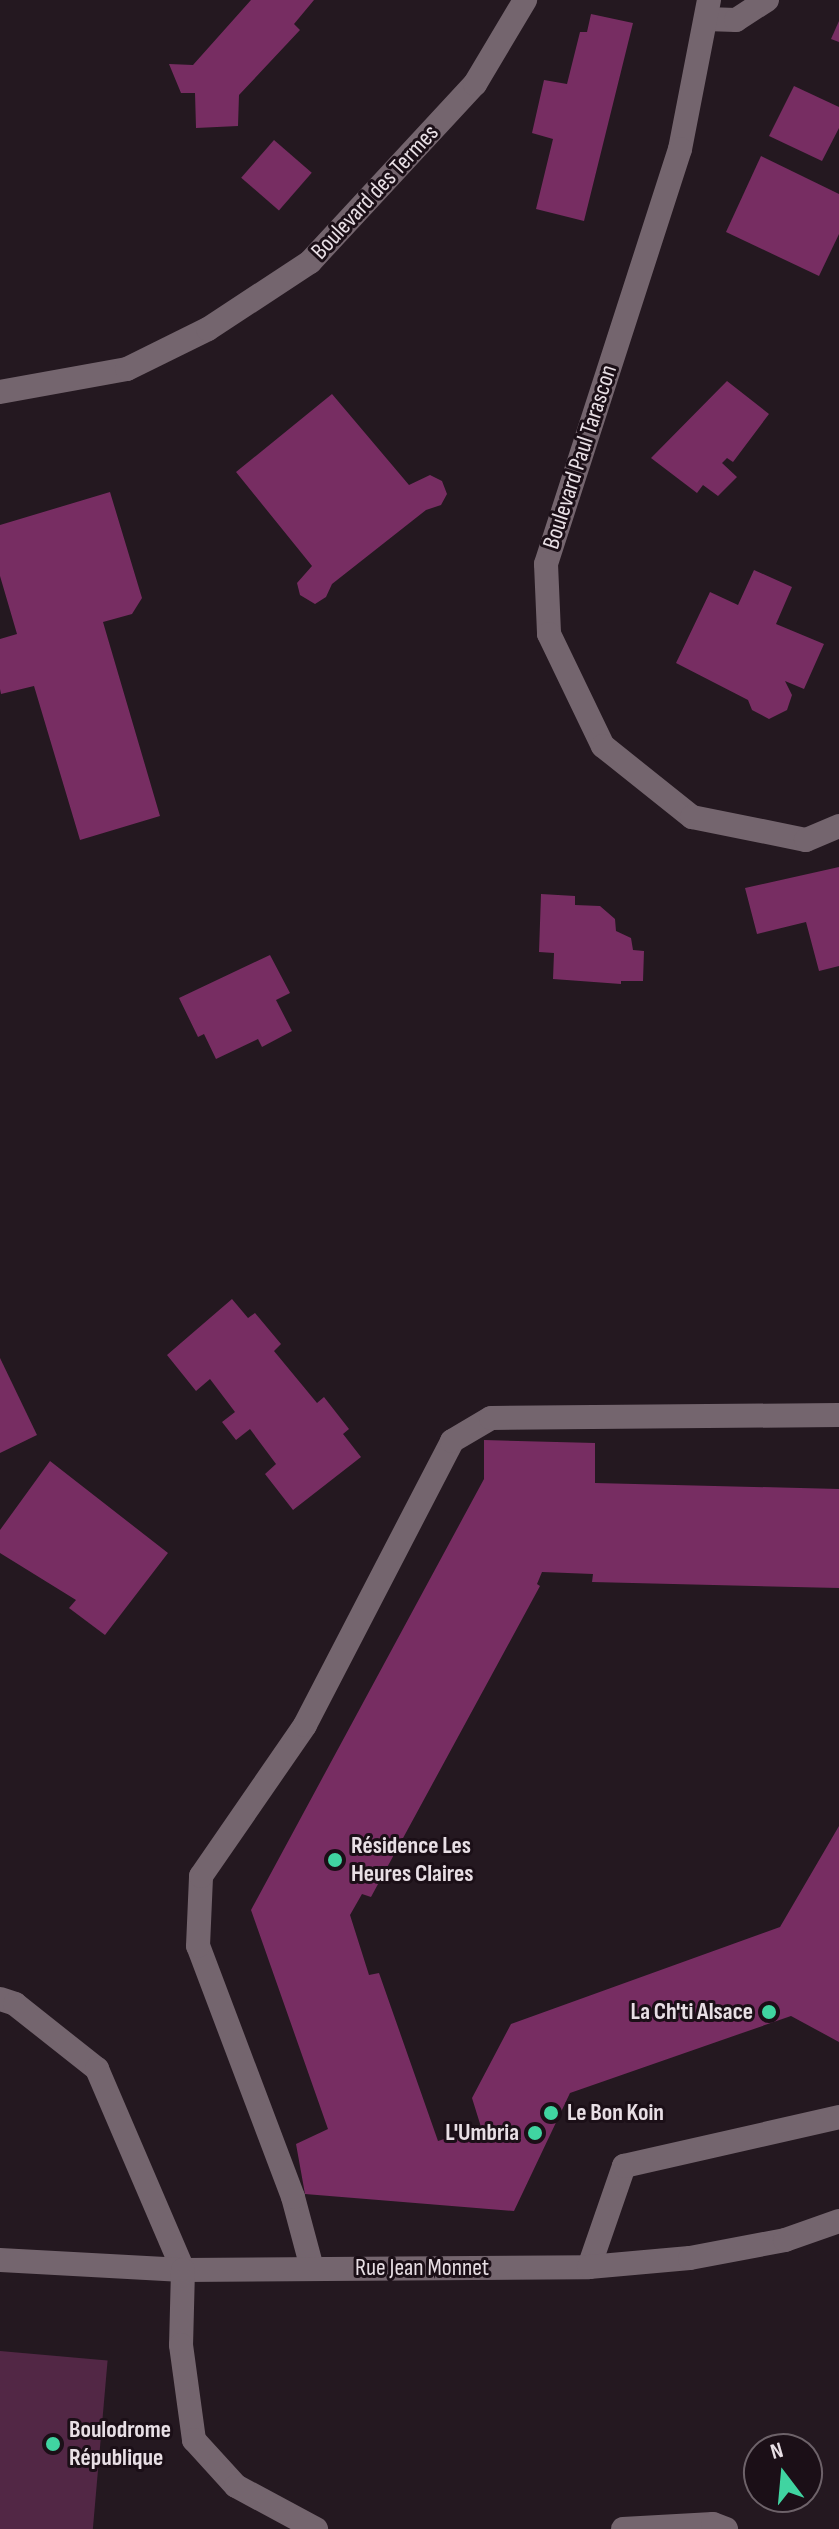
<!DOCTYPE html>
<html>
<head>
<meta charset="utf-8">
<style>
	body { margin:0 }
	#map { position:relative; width:839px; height:2529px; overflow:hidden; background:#241820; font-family:"Sofia Sans Condensed",sans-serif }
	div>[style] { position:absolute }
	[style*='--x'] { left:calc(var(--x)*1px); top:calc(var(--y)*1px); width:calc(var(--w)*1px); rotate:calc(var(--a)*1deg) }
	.green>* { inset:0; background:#522745; transform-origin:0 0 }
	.building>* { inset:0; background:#772d62; transform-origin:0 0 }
	.service>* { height:24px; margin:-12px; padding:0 12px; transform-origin:12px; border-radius:12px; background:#74656e }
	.minor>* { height:24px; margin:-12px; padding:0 12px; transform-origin:12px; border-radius:12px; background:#74656e }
	.tertiary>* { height:24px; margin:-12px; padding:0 12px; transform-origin:12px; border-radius:12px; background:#74656e }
	.dots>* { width:22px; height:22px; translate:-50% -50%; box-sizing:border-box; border:4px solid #1b0f17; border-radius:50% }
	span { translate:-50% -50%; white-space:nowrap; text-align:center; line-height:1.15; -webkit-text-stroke:6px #1b0f17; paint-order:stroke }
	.street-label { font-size:24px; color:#e8dfe5 }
	.poi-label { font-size:24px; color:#e8dfe5; font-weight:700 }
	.left { translate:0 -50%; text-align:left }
	.right { translate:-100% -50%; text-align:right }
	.north { position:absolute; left:743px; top:2433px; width:80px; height:80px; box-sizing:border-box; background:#1b0f17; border:2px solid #6d6269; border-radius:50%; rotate:344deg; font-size:22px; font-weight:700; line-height:32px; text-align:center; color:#e8dfe5 }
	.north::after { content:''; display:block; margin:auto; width:28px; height:36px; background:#40d4a1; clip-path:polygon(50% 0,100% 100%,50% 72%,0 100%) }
</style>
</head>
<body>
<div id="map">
	<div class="green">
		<i style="left:0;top:2351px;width:108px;height:178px;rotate:5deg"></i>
	</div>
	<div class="building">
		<i style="clip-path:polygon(251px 0,314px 0,294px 24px,300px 30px,239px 95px,238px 126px,196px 128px,195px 93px,181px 93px,169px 64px,193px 65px)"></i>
		<i style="clip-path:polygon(591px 14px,633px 23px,584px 221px,536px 209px,553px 139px,532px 133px,544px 80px,567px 84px,580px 32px,587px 32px)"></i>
		<i style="clip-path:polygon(839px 21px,839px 42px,831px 39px)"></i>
		<i style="clip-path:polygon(794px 86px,839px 107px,839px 128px,822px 161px,769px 136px)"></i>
		<i style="left:274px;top:140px;width:50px;height:50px;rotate:41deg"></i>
		<i style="clip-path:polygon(761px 156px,839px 194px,839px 234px,819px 276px,726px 232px)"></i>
		<i style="clip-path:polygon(727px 381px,769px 414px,733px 462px,727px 458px,722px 463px,737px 477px,718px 496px,703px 485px,697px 493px,651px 458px)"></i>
		<i style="clip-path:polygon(332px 394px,409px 485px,430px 475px,442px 481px,447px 494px,441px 505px,426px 510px,332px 584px,326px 597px,315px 604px,300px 595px,297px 583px,312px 566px,236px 472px)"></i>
		<i style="clip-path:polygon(110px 492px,142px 598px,132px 614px,103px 622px,160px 816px,80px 840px,34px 686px,1px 694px,0 689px,0 639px,17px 634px,0 576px,0 525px)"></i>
		<i style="clip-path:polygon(754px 570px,792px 587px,776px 624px,824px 644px,804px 689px,785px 681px,792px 695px,787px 710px,769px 719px,752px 710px,748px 700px,676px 663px,710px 592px,738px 605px)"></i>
		<i style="clip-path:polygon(839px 867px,839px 966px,819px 971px,806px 922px,757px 934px,745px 888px)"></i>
		<i style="clip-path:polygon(541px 894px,575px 896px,575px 905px,600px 906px,615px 919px,616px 931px,631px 938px,633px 950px,644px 951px,643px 981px,621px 981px,621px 984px,553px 979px,554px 953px,539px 952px)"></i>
		<i style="clip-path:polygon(270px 955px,290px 993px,276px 1000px,292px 1031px,262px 1047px,258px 1039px,216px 1059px,204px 1034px,198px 1037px,179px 998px)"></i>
		<i style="clip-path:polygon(232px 1299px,248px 1318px,255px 1313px,281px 1344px,274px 1351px,317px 1403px,324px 1397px,349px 1429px,343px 1434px,361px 1457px,293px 1510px,265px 1474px,276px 1464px,250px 1429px,236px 1440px,222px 1422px,235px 1412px,210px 1379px,196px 1391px,167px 1355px)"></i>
		<i style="clip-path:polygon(0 1358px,37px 1435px,0 1453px)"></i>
		<i style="clip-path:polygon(484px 1440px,595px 1443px,595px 1483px,839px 1489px,839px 1588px,592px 1582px,593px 1574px,542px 1572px,537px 1584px,540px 1586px,371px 1897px,362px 1894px,350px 1915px,369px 1975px,379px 1973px,438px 2141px,481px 2127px,472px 2098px,511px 2024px,780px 1927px,839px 1826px,839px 2042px,791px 2016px,570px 2093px,514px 2211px,305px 2194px,296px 2144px,328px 2129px,251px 1910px,484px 1479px)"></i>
		<i style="clip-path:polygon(50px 1461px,168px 1553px,105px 1635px,69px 1608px,76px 1600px,0 1553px,0 1530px)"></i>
	</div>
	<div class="service">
		<i style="--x:0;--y:1999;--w:16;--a:18"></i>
		<i style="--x:15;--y:2004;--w:105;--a:38.4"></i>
		<i style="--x:97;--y:2069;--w:219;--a:66.8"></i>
		<i style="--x:589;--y:2267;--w:107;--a:-70.9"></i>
		<i style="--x:624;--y:2166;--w:221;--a:-12.8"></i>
		<i style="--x:312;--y:2268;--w:73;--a:-105"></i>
		<i style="--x:293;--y:2197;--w:268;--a:-110.7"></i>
		<i style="--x:198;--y:1946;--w:70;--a:-87.5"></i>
		<i style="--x:201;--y:1876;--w:183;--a:-55.4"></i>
		<i style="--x:305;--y:1725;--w:320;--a:-62.6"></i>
		<i style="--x:452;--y:1441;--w:45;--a:-30.5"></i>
		<i style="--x:491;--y:1418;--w:348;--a:-0.5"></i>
	</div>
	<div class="minor">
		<i style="--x:706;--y:19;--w:30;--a:2"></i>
		<i style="--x:736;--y:20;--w:37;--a:-33"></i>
	</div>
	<div class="tertiary">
		<i style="--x:709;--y:0;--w:152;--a:101"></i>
		<i style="--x:680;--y:149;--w:436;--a:107.9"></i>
		<i style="--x:546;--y:564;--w:70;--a:87.5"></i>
		<i style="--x:549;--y:634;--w:124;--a:64.3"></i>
		<i style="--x:603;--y:746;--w:114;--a:38.6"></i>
		<i style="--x:692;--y:817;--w:116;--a:11.4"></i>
		<i style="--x:806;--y:840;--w:36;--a:-23"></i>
		<i style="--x:0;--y:392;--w:129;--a:-10.3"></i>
		<i style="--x:127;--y:369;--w:90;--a:-26.3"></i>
		<i style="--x:208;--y:329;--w:122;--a:-33.3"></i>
		<i style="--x:310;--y:262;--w:243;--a:-47.2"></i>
		<i style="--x:475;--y:84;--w:98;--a:-59.2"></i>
		<i style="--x:0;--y:2260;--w:183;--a:3.1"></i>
		<i style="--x:183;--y:2270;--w:406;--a:-0.4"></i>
		<i style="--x:589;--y:2267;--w:101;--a:-5.1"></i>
		<i style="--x:690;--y:2258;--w:97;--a:-10.7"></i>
		<i style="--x:785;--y:2240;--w:57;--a:-19.4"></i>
		<i style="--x:183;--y:2270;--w:75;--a:91.5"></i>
		<i style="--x:181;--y:2345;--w:96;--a:82.2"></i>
		<i style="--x:194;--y:2440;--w:62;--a:47.6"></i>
		<i style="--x:236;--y:2486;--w:91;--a:28.3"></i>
		<i style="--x:623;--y:2529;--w:90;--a:-3.2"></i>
		<i style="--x:713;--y:2524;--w:14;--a:21"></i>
	</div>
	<div class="dots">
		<i style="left:335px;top:1860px;background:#40d4a1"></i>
		<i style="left:769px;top:2012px;background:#40d4a1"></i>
		<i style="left:551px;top:2113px;background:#40d4a1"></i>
		<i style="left:535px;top:2133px;background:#40d4a1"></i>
		<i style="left:53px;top:2444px;background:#40d4a1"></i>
	</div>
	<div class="street-label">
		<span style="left:375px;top:192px;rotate:-47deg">Boulevard des Termes</span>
		<span style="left:580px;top:457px;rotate:-72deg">Boulevard Paul Tarascon</span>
		<span style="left:422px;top:2268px">Rue Jean Monnet</span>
	</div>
	<div class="poi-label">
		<span class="left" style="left:351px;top:1860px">Résidence Les<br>Heures Claires</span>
		<span class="right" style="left:753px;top:2012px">La Ch'ti Alsace</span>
		<span class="left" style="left:567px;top:2113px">Le Bon Koin</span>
		<span class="right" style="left:519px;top:2133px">L'Umbria</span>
		<span class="left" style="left:69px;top:2444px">Boulodrome<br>République</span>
	</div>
	<div class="north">N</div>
</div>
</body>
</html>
